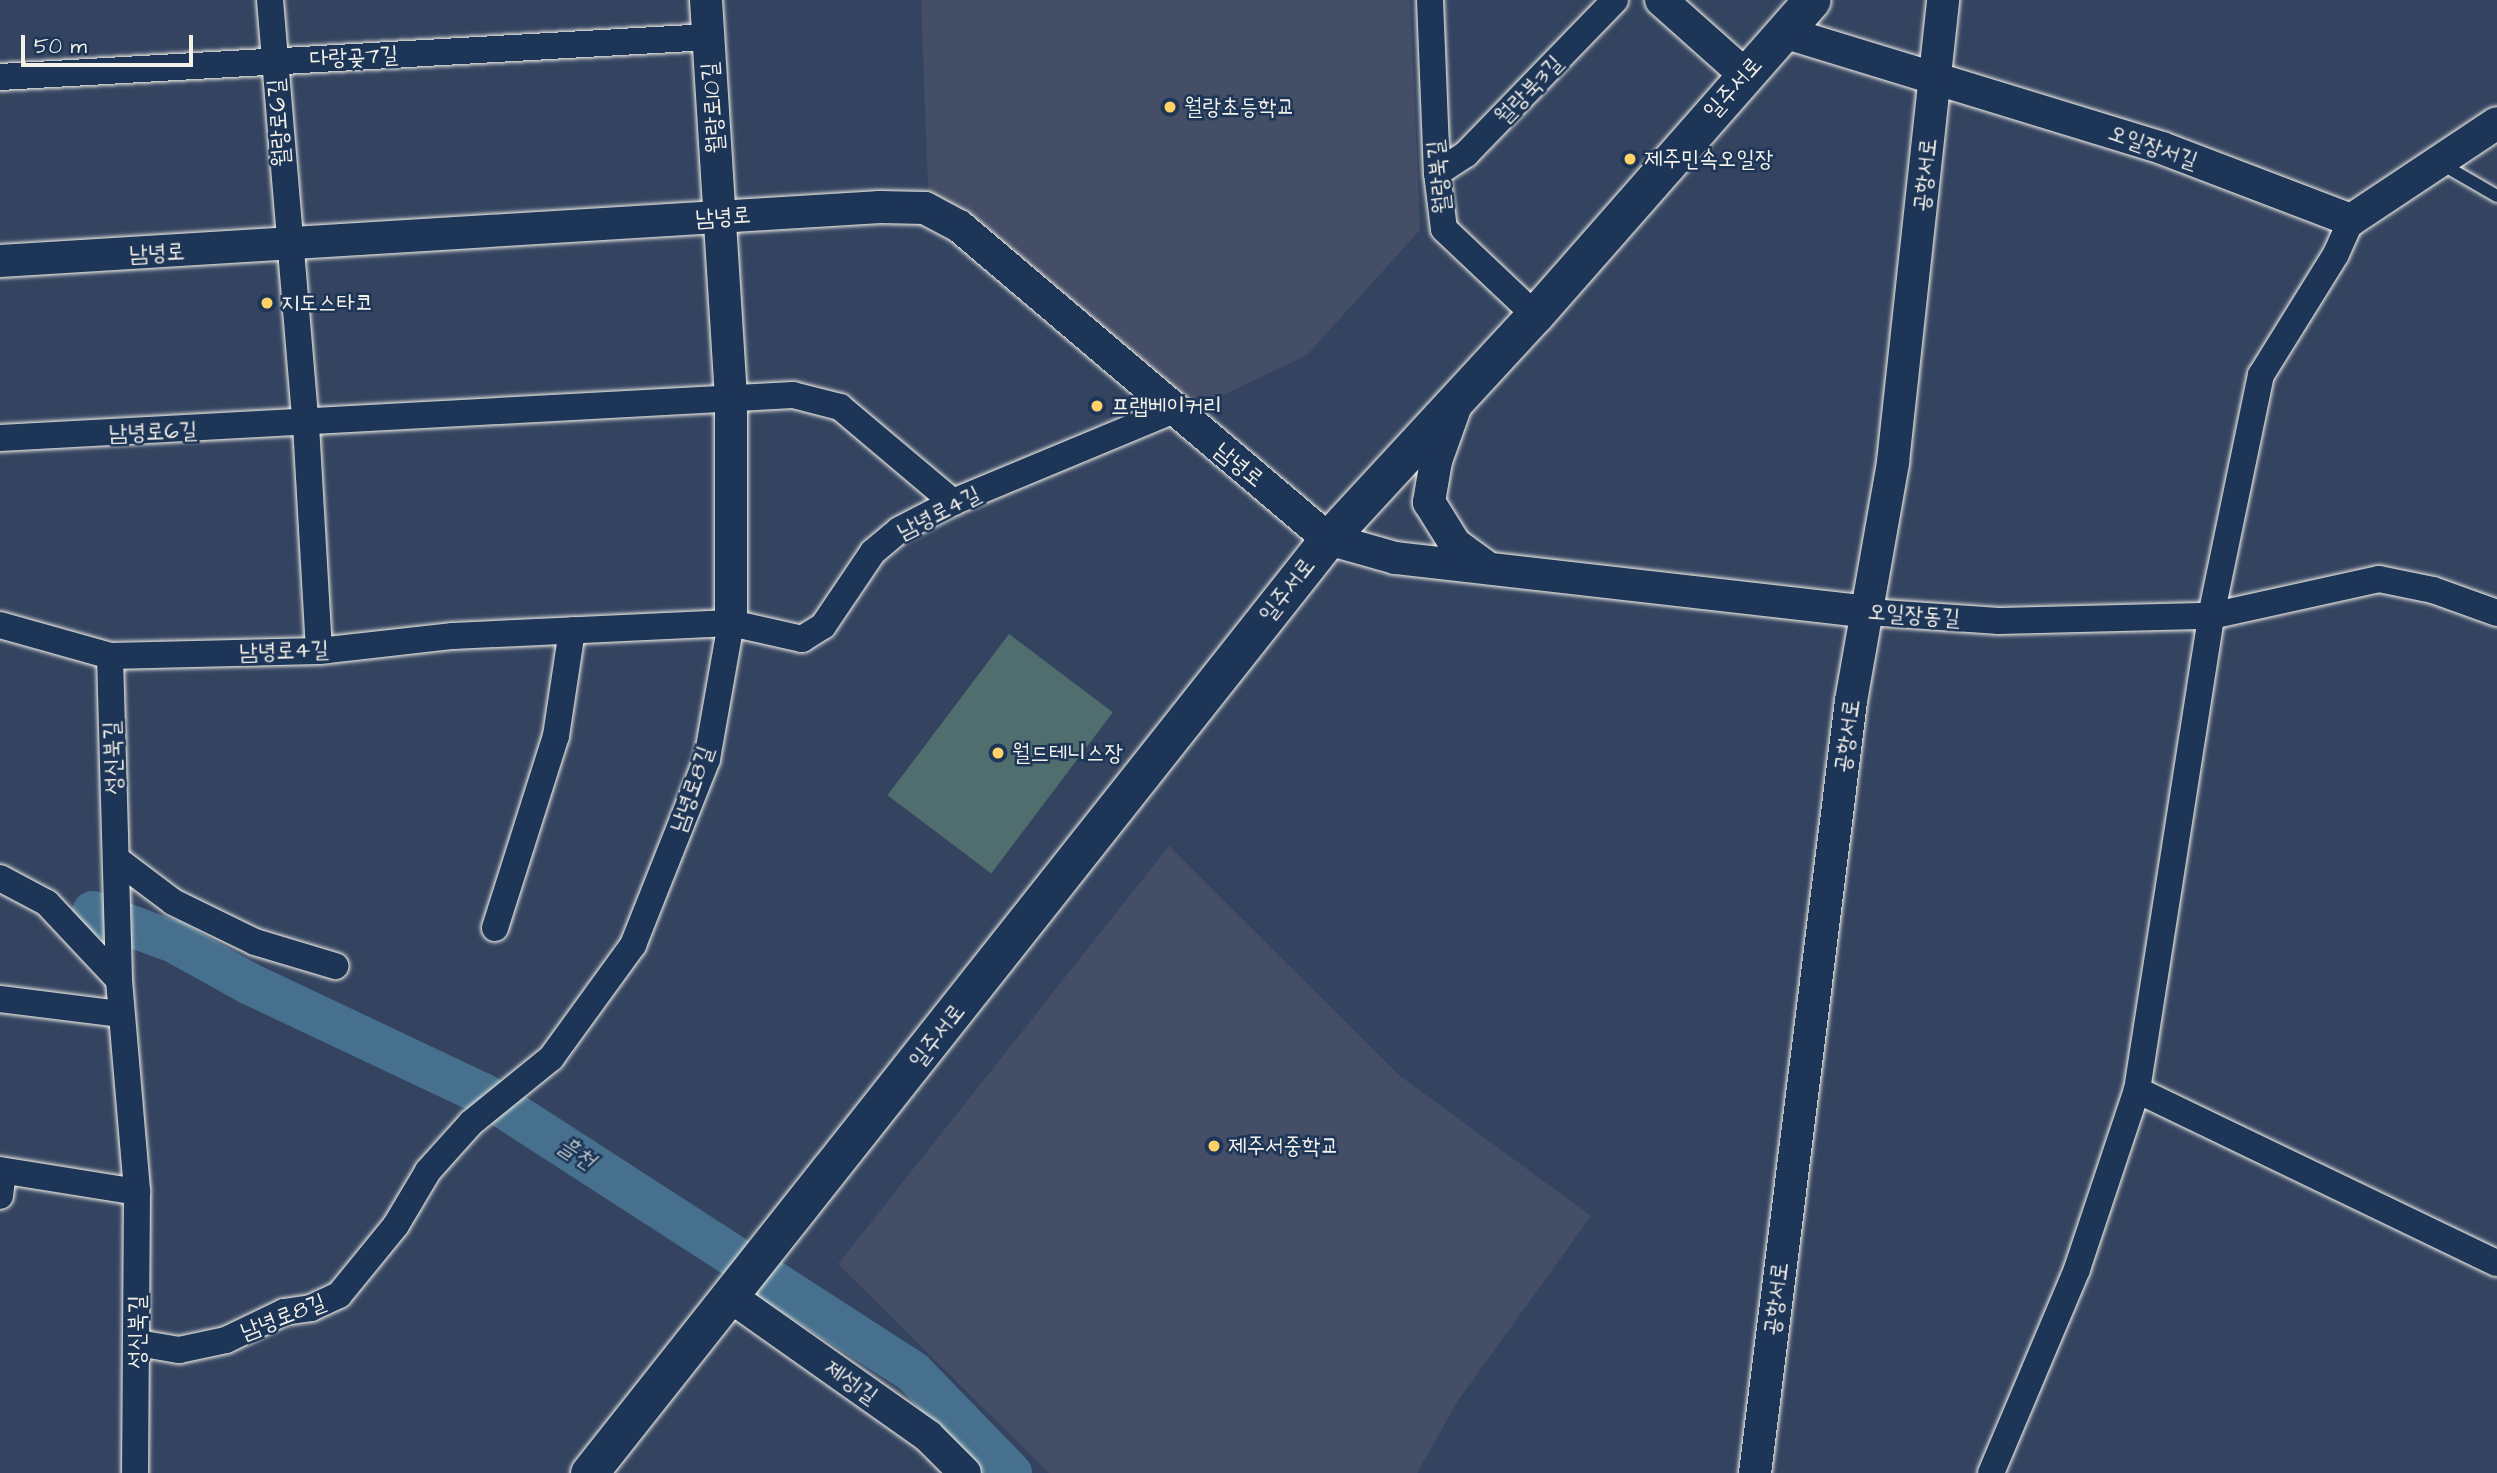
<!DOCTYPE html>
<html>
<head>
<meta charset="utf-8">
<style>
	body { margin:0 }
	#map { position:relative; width:2497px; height:1473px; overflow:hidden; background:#344460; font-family:"Architects Daughter","Poor Story",sans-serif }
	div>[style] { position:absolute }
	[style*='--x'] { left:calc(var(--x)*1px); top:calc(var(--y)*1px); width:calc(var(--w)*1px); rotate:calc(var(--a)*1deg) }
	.built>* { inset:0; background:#444e67 }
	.green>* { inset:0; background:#506e6d; transform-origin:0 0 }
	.river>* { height:42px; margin:-21px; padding:0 21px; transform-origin:21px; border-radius:21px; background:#46708d }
	.roads { filter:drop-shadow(0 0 2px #f4f1e8) drop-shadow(0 0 2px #f4f1e8) }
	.service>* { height:12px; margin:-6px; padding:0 6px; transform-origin:6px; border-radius:6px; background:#1d3557 }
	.minor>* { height:26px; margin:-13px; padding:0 13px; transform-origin:13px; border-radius:13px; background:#1d3557 }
	.tertiary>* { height:32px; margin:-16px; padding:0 16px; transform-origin:16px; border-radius:16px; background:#1d3557 }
	.secondary>* { height:37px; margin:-18.5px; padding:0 18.5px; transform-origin:18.5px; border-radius:18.5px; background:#1d3557 }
	.dots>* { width:19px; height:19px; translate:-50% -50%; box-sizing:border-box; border:4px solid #1d3557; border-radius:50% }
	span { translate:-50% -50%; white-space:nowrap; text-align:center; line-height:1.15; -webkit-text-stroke:5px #1d3557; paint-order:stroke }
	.street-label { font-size:23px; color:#f4f1e8 }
	.poi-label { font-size:23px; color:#f4f1e8 }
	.left { translate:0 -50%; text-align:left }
	.water-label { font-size:24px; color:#b7c4c8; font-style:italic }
	.scale { position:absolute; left:21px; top:35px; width:172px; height:32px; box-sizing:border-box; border:4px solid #f4f1e8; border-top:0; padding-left:9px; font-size:21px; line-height:24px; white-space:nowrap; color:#f4f1e8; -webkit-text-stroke:5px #1d3557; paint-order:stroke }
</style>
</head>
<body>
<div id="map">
	<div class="built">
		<i style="clip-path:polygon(921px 0,1410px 0,1420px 230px,1307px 355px,1171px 420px,929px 214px)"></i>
		<i style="clip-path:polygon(1169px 846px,1400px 1076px,1591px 1216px,1457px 1402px,1417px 1473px,1049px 1473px,838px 1264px)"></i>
	</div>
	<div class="green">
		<i style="left:1009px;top:634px;width:130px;height:202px;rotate:37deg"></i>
	</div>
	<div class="river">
		<i style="--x:93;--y:912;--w:86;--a:20.3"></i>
		<i style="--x:174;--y:942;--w:85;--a:29"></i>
		<i style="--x:248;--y:983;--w:260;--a:25.3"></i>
		<i style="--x:483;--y:1094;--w:512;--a:32.88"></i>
		<i style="--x:913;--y:1372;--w:141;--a:45.9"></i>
	</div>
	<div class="roads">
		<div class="service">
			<i style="--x:2440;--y:163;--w:66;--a:30.1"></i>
		</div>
		<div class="minor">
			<i style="--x:270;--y:0;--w:427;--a:85.2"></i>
			<i style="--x:306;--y:425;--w:226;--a:86.7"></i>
			<i style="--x:1430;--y:0;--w:173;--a:87.7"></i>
			<i style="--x:1437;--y:173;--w:56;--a:82.9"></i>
			<i style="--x:1444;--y:229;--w:125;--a:43.4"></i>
			<i style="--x:0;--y:77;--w:709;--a:-3.23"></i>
			<i style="--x:1437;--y:173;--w:35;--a:-33"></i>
			<i style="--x:1466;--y:154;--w:214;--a:-45.9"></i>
			<i style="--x:0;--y:438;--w:794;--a:-3.1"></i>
			<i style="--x:793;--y:395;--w:49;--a:14.3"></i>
			<i style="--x:840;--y:407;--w:148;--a:40.1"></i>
			<i style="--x:1868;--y:612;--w:131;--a:3.9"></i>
			<i style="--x:1999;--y:621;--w:212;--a:-1.4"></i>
			<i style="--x:2211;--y:616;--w:172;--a:-12.4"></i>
			<i style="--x:2379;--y:579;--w:55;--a:11.5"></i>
			<i style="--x:2433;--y:590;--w:68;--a:19.8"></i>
			<i style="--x:0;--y:625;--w:114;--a:15.7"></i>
			<i style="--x:110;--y:656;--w:209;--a:-1.4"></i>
			<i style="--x:319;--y:651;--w:135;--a:-6.4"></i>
			<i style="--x:453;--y:636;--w:278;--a:-2.7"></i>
			<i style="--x:731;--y:623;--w:73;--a:12.7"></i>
			<i style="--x:802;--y:639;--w:25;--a:-32"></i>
			<i style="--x:823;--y:626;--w:89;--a:-56"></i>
			<i style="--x:873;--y:552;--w:34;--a:-40"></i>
			<i style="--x:899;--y:530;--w:61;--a:-27.4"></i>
			<i style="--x:953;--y:502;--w:237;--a:-22.6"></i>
			<i style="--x:110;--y:656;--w:324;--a:88.4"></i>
			<i style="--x:119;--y:980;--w:213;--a:85.1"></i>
			<i style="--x:137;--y:1192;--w:281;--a:90.4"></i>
			<i style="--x:116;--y:859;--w:71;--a:37"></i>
			<i style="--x:173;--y:902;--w:91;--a:26"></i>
			<i style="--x:255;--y:942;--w:84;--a:16.7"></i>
			<i style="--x:0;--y:878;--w:53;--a:28"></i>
			<i style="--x:47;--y:903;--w:105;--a:46.9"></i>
			<i style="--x:495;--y:928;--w:201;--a:-72.4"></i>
			<i style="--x:556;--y:736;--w:107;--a:-81.4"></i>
			<i style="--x:0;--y:999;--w:122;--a:7.1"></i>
			<i style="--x:2137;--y:1090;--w:399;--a:25.7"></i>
			<i style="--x:0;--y:1170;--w:139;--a:9.1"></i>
			<i style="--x:0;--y:1196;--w:25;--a:-83"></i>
			<i style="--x:138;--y:1343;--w:42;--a:9.7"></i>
			<i style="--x:179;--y:1350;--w:48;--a:-12"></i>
			<i style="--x:226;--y:1340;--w:64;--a:-25.8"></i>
			<i style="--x:284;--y:1312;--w:27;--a:-8"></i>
			<i style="--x:311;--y:1308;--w:31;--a:-25"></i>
			<i style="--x:339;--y:1295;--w:90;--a:-50.8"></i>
			<i style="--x:396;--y:1225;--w:63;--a:-59.3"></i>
			<i style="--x:428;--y:1171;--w:64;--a:-48.1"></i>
			<i style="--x:471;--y:1123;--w:103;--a:-39.1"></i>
			<i style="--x:551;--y:1058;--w:140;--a:-54"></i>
			<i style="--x:633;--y:945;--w:200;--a:-68.3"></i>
			<i style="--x:707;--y:759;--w:138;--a:-80"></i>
			<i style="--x:1991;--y:1473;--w:221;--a:-67.1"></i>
			<i style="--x:2077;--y:1269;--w:189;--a:-71.5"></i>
			<i style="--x:2137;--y:1090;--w:480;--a:-81.1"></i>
			<i style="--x:2211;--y:616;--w:246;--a:-78.3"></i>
			<i style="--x:2261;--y:375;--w:142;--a:-58.2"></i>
			<i style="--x:2336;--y:254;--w:37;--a:-66"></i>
		</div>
		<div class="tertiary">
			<i style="--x:706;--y:0;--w:399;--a:86.4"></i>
			<i style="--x:731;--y:398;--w:225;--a:90"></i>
			<i style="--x:1661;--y:0;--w:111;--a:41.7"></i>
			<i style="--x:1783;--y:32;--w:396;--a:17"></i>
			<i style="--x:2162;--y:148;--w:202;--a:20.9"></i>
			<i style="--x:2351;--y:220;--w:175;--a:-33.6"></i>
			<i style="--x:0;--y:261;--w:882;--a:-3.51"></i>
			<i style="--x:880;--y:207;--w:45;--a:1.3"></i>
			<i style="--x:925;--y:208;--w:38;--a:28"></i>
			<i style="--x:959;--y:226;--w:484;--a:40.3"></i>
			<i style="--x:1328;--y:539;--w:70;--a:15.8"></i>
			<i style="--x:1395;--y:558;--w:476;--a:6.5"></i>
			<i style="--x:1456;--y:405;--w:59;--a:109.7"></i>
			<i style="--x:1436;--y:461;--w:42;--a:99.7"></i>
			<i style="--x:1429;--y:502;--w:49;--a:58.2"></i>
			<i style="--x:1455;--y:544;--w:41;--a:36"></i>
			<i style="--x:731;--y:1297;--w:241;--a:35.2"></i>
			<i style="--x:928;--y:1436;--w:52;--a:45"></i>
			<i style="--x:1755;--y:1473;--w:778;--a:-82.91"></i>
			<i style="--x:1851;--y:701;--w:243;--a:-80"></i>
			<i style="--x:1893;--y:462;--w:465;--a:-83.8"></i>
		</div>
		<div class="secondary">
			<i style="--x:589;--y:1473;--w:1191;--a:-51.65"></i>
			<i style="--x:1328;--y:539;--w:305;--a:-47.3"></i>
			<i style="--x:1535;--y:315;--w:419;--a:-48.7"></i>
		</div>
	</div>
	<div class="dots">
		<i style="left:1170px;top:107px;background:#ffd166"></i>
		<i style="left:1630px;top:159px;background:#ffd166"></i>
		<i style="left:267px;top:303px;background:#ffd166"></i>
		<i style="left:1097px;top:406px;background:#ffd166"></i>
		<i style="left:998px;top:753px;background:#ffd166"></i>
		<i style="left:1214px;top:1146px;background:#ffd166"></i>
	</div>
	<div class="street-label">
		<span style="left:354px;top:57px;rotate:-3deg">다랑곶7길</span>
		<span style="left:1733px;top:88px;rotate:-48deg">일주서로</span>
		<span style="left:1529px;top:90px;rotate:-46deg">월랑북3길</span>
		<span style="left:713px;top:108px;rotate:-94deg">월랑로10길</span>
		<span style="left:279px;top:123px;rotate:-94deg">월랑로6길</span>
		<span style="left:2153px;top:147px;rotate:19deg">오일장서길</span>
		<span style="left:1925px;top:175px;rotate:-84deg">공항서로</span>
		<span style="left:1439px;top:177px;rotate:-96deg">월랑북길</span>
		<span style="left:723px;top:217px;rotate:-4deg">남녕로</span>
		<span style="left:157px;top:253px;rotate:-3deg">남녕로</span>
		<span style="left:153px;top:432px;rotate:-2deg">남녕로6길</span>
		<span style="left:1239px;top:465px;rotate:39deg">남녕로</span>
		<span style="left:939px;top:513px;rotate:-27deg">남녕로4길</span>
		<span style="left:1287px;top:590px;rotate:-52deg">일주서로</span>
		<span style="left:1914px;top:615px;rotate:4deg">오일장동길</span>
		<span style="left:284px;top:651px;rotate:-2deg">남녕로4길</span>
		<span style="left:1847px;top:736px;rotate:-82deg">공항서로</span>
		<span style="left:113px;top:758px;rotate:-92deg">성신북길</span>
		<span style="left:692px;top:789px;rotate:-71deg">남녕로8길</span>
		<span style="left:937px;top:1036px;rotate:-52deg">일주서로</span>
		<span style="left:1776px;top:1299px;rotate:-83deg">공항서로</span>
		<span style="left:283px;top:1317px;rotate:-21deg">남녕로8길</span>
		<span style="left:137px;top:1332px;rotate:-90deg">성신북길</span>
		<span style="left:851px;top:1382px;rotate:35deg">제성1길</span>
	</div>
	<div class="poi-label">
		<span class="left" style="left:1184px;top:107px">월랑초등학교</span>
		<span class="left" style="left:1644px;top:159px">제주민속오일장</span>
		<span class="left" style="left:281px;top:303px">지도스타코</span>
		<span class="left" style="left:1111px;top:406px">프랩베이커리</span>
		<span class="left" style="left:1012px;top:753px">월드테니스장</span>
		<span class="left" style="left:1228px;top:1146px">제주서중학교</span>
	</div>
	<div class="water-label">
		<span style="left:576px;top:1154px;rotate:33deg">흘천</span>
	</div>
	<div class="scale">50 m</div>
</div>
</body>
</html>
